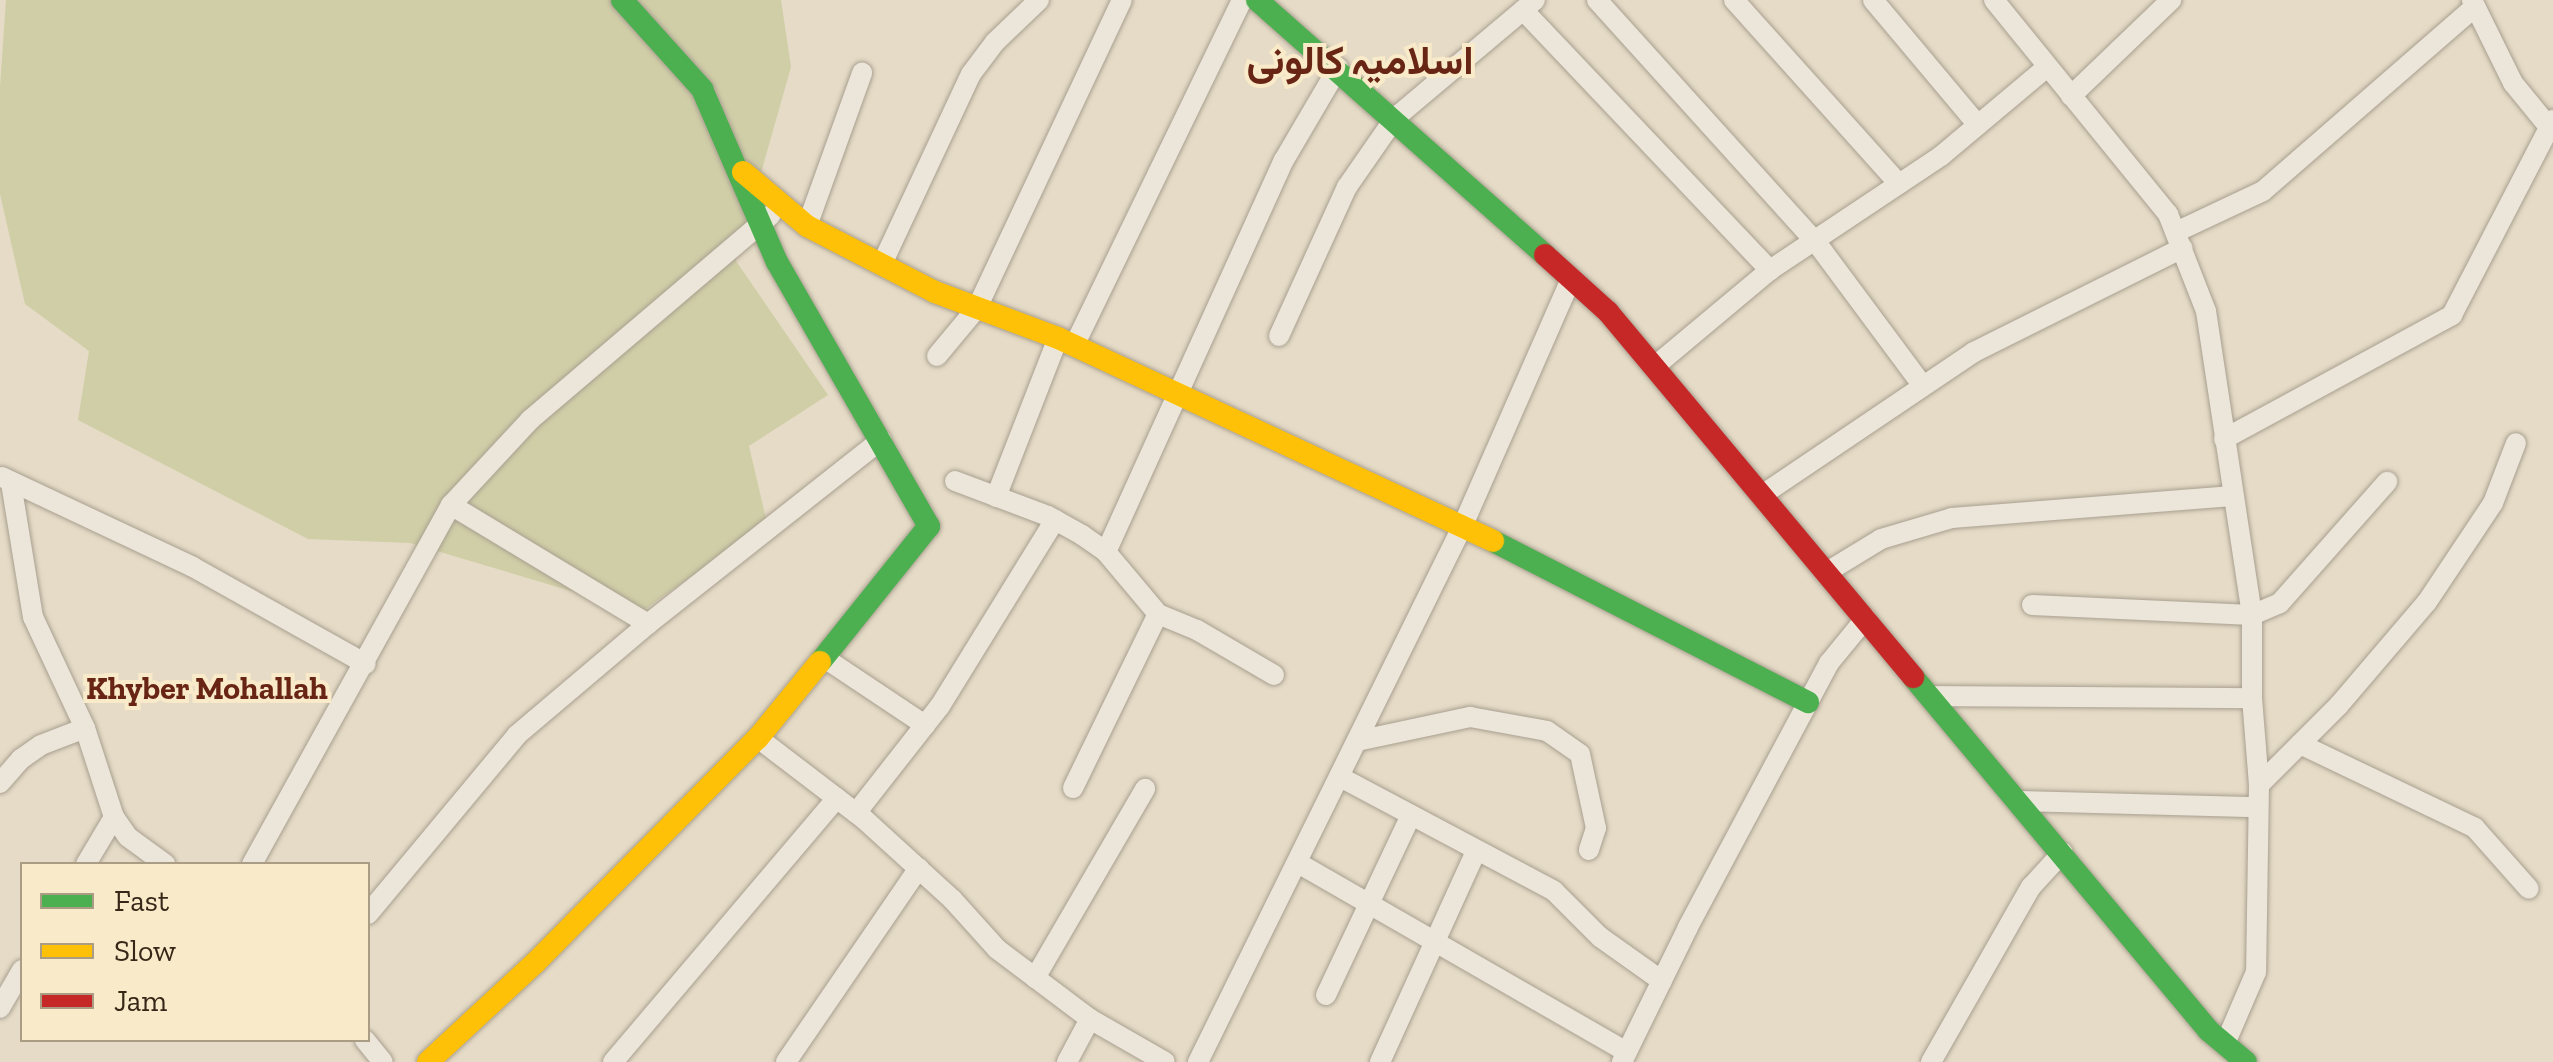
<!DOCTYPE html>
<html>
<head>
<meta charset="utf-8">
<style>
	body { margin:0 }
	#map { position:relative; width:2553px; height:1062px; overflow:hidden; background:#e5dbc6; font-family:"Zilla Slab",Vazirmatn,serif }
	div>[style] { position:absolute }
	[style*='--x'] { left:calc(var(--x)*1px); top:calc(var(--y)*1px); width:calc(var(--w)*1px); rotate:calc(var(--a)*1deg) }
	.cemetery>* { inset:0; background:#d0cea7 }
	.roads { filter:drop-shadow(0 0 2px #a99f90) drop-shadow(0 0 2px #a99f90) }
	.street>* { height:20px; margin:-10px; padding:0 10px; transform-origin:10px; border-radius:10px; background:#ebe6d9 }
	.fast>* { height:22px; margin:-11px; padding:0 11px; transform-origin:11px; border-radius:11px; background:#4caf50 }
	.slow>* { height:22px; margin:-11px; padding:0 11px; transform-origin:11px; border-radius:11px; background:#ffc107 }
	.jam>* { height:22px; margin:-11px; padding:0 11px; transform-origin:11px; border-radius:11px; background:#c62828 }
	span { translate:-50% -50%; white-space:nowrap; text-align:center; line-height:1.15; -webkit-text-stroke:8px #f9ebc9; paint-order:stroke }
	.neighbourhood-label { font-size:32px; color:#682514; font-weight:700 }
	.district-label { font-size:40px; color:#682514; font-weight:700 }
	.legend { position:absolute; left:20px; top:862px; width:350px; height:180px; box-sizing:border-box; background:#f9ebc9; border:2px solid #ab9d83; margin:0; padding:12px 18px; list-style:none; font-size:30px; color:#372719 }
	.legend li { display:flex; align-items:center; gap:20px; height:50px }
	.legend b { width:50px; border:2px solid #ab9d83 }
</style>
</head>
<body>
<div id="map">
	<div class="cemetery">
		<i style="clip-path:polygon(6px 0,781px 0,791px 67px,736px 261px,828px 395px,749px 446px,767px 523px,641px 612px,410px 543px,308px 539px,78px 420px,89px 351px,25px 304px,0 194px,0 87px)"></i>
	</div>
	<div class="roads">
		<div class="street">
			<i style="--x:1597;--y:0;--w:326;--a:47.9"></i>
			<i style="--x:1816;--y:242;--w:179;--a:53.4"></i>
			<i style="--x:1734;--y:0;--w:247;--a:48.1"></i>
			<i style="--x:1873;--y:0;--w:163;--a:50"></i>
			<i style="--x:1994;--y:0;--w:276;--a:50.9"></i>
			<i style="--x:2168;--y:214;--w:104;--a:68.6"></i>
			<i style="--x:2206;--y:311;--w:307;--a:81.4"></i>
			<i style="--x:2252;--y:615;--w:83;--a:90"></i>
			<i style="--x:2252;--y:698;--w:87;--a:85.4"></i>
			<i style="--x:2259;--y:785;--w:187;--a:90.9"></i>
			<i style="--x:2256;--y:972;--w:78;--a:113.3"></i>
			<i style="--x:2472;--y:0;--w:93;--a:63.7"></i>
			<i style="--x:2513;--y:83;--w:57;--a:50.7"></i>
			<i style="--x:1523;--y:10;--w:359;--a:46.5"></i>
			<i style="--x:2071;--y:96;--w:139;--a:-43.8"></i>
			<i style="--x:807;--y:226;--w:163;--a:-70.2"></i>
			<i style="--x:2176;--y:232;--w:96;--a:-25.2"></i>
			<i style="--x:2263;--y:191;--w:281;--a:-41"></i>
			<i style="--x:882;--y:264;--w:210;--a:-64.9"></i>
			<i style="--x:971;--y:74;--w:40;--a:-53"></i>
			<i style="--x:995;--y:42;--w:61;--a:-43.7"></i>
			<i style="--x:1279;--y:336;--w:164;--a:-65.5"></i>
			<i style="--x:1347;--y:187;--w:84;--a:-55.2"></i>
			<i style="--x:1395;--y:118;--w:183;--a:-40.1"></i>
			<i style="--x:1074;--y:346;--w:385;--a:-64.1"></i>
			<i style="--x:937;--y:356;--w:62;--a:-50.2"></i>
			<i style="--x:977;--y:308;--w:340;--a:-64.8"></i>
			<i style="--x:1654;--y:367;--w:151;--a:-39.9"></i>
			<i style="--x:1770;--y:270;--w:206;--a:-33.7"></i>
			<i style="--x:1941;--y:156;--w:138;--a:-40"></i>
			<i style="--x:2224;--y:439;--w:260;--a:-28.5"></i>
			<i style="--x:2452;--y:315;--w:220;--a:-62.6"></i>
			<i style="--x:2;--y:477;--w:211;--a:25.2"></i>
			<i style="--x:193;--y:567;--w:198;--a:29.3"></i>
			<i style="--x:955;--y:481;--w:99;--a:20.6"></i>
			<i style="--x:1048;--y:516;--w:39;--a:29"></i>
			<i style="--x:1082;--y:535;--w:29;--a:35"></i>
			<i style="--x:1106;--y:552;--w:81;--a:50"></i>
			<i style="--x:1158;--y:614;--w:42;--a:22.3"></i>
			<i style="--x:1197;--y:630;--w:89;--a:30.3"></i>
			<i style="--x:11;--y:483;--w:136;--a:80.7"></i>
			<i style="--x:33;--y:617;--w:123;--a:64.9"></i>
			<i style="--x:85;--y:728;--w:94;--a:72"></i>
			<i style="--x:114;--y:817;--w:24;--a:55"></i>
			<i style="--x:128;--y:837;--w:46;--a:36.1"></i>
			<i style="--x:1762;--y:495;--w:256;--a:-34"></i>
			<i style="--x:1974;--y:352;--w:233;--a:-26.5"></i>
			<i style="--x:996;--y:497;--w:171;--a:-68.7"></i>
			<i style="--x:451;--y:505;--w:230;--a:31.1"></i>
			<i style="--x:1106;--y:552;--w:431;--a:-65.6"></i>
			<i style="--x:1284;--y:160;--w:107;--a:-59.6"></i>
			<i style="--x:1827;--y:572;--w:63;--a:-31.4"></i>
			<i style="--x:1881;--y:539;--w:74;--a:-16.5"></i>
			<i style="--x:1952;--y:518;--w:281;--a:-4.5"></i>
			<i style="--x:2032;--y:605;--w:220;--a:2.6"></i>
			<i style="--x:2252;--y:615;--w:30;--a:-23"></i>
			<i style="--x:2280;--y:603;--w:162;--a:-48.5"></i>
			<i style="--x:823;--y:657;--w:123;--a:33.7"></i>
			<i style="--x:1932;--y:696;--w:320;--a:0.4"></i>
			<i style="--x:758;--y:738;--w:133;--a:37.4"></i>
			<i style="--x:864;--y:819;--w:119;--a:42.3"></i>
			<i style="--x:952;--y:899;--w:67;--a:48"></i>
			<i style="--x:997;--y:949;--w:116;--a:37"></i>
			<i style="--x:1090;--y:1019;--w:86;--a:29.8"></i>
			<i style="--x:1357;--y:741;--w:116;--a:-12"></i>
			<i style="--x:1470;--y:717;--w:78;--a:10.3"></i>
			<i style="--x:1547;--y:731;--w:40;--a:34.9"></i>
			<i style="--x:1580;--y:754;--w:76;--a:77.8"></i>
			<i style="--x:1596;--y:828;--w:23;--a:108"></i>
			<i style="--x:2300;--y:744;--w:194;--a:25.6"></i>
			<i style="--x:2475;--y:828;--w:81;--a:48.5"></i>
			<i style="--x:1340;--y:777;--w:242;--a:28"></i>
			<i style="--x:1554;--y:891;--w:65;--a:45"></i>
			<i style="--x:1600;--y:937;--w:76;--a:35.4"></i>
			<i style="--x:0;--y:783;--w:32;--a:-49"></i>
			<i style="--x:21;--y:759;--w:24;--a:-35"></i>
			<i style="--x:41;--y:745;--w:47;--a:-21.1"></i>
			<i style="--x:2259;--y:785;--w:113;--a:-45"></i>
			<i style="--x:2339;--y:705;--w:135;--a:-49.5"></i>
			<i style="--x:2427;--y:602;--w:119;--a:-56.3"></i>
			<i style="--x:2493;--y:503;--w:64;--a:-69"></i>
			<i style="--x:1073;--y:788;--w:194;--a:-64"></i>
			<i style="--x:2020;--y:801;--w:237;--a:1.5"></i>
			<i style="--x:856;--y:813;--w:136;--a:-51.9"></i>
			<i style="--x:940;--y:706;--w:219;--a:-58.3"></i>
			<i style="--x:1298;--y:863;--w:379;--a:29.9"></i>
			<i style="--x:86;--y:864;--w:55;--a:-59.2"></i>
			<i style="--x:252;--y:864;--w:410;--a:-61"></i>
			<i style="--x:451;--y:505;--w:116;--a:-47.1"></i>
			<i style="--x:530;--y:420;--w:316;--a:-40.4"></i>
			<i style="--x:368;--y:914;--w:233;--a:-50.2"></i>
			<i style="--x:517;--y:735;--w:172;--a:-40.3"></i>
			<i style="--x:648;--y:624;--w:297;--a:-38.3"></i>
			<i style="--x:1035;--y:978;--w:219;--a:-59.8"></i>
			<i style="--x:1326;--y:995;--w:199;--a:-64.7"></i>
			<i style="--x:0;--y:1008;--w:44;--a:-59.9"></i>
			<i style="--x:365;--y:1040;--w:28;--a:51"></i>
			<i style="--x:613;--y:1062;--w:346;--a:-49.7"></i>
			<i style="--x:786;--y:1062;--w:235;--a:-55.6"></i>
			<i style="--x:1067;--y:1062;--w:49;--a:-61.9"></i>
			<i style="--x:1198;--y:1062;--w:599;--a:-63.73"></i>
			<i style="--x:1463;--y:525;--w:269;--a:-66.3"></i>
			<i style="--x:1380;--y:1062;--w:232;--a:-65.5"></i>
			<i style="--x:1622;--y:1062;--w:150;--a:-63.9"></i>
			<i style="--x:1688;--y:927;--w:299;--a:-61.9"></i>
			<i style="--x:1829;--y:663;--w:58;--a:-50.6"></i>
			<i style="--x:1931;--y:1062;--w:202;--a:-60.3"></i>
			<i style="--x:2031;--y:887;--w:47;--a:-47.6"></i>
		</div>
		<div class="fast">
			<i style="--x:622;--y:0;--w:120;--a:48"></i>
			<i style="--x:702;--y:89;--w:189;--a:66.6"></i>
			<i style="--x:777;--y:262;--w:305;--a:60.1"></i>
			<i style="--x:929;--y:526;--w:174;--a:128.7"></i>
			<i style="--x:1257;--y:0;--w:385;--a:41.5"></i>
			<i style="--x:1493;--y:541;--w:354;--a:27.1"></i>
			<i style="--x:1913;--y:677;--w:461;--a:50.1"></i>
			<i style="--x:2209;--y:1031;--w:48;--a:40"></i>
		</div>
		<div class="slow">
			<i style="--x:743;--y:172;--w:84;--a:40.2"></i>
			<i style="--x:807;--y:226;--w:144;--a:27.3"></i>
			<i style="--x:935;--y:292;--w:131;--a:20.5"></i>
			<i style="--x:1058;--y:338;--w:480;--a:25"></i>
			<i style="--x:428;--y:1062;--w:147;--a:-42.8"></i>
			<i style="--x:536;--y:962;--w:315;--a:-45.3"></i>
			<i style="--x:758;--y:738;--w:98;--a:-50.8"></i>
		</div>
		<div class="jam">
			<i style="--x:1545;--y:255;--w:85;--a:42.1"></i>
			<i style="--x:1608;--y:312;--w:476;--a:50.1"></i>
		</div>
	</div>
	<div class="neighbourhood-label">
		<span style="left:207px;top:688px">Khyber Mohallah</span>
	</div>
	<div class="district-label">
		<span style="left:1360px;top:60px">اسلامیہ کالونی</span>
	</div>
	<ul class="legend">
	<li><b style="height:12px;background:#4caf50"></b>Fast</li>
	<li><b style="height:12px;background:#ffc107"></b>Slow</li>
	<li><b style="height:12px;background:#c62828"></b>Jam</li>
	</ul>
</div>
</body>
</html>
